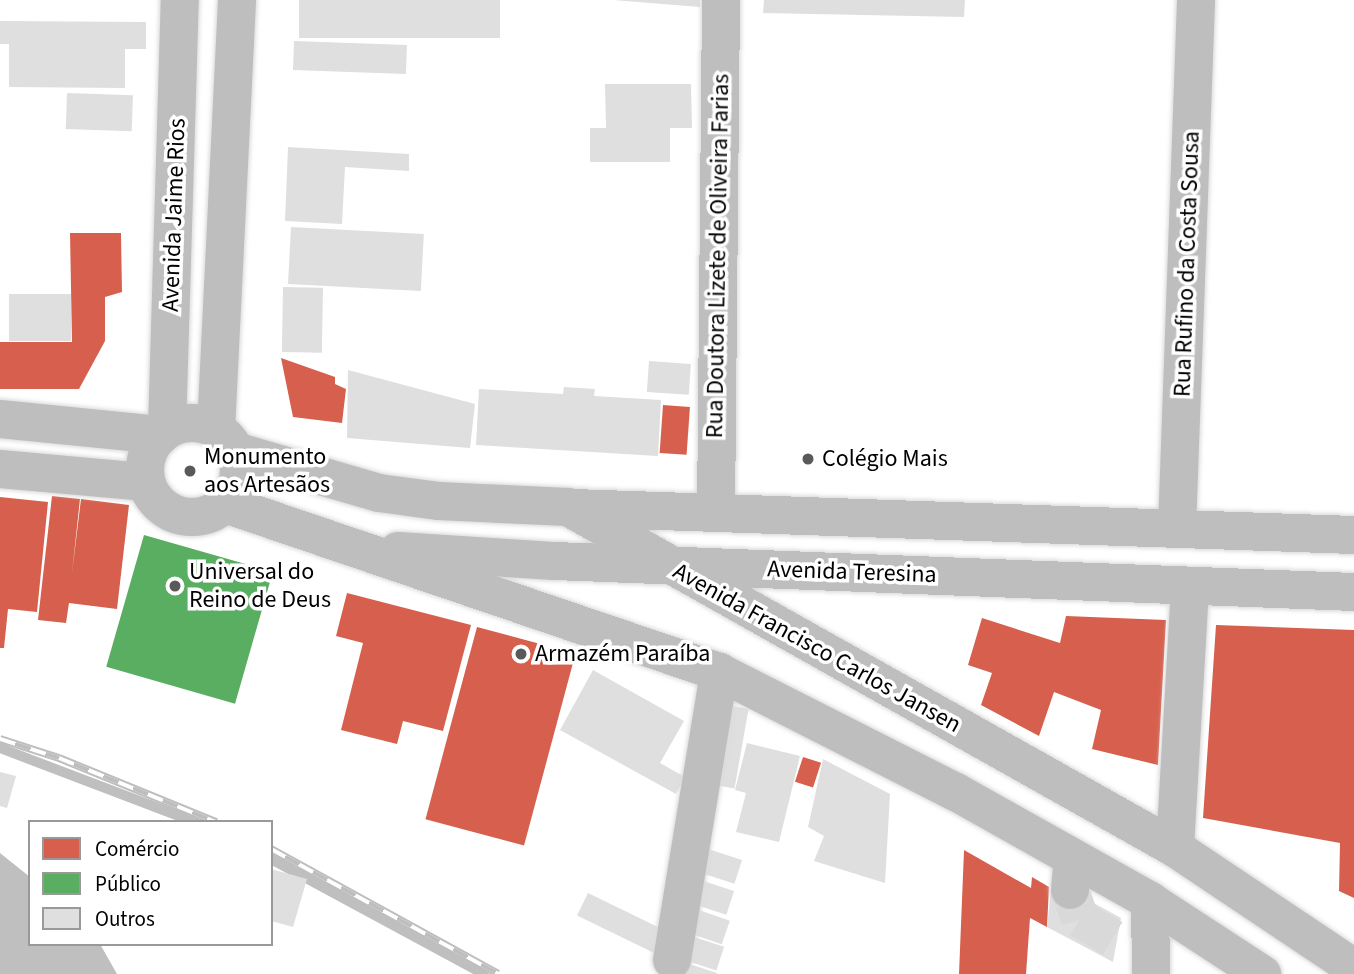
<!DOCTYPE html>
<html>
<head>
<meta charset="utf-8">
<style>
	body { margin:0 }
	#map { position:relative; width:1354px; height:974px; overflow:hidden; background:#fff; font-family:"Source Sans 3",sans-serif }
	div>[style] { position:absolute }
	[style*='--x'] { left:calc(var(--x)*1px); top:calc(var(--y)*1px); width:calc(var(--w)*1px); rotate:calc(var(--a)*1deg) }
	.water>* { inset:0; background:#bfbfbf }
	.shops>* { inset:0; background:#d6604d; transform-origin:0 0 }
	.public>* { inset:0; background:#5aae61; transform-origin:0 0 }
	.stream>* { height:10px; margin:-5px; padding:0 5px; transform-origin:5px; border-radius:5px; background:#bfbfbf }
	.building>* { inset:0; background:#dfdfdf; transform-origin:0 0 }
	.minor-tunnel>* { height:38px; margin-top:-19px; transform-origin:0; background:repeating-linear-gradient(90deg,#d9d9d9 0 38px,transparent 0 57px) }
	.roads { filter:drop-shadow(0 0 2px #dbdbdb) drop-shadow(0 0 2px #dbdbdb) }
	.minor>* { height:38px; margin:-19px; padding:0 19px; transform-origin:19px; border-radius:19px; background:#bebebe }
	.major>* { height:38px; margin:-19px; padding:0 19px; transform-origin:19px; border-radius:19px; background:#bebebe }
	.major>.ring { margin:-19px; padding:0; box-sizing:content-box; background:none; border:38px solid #bebebe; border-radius:50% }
	.rail>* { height:8px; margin-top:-4px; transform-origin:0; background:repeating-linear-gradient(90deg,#fff 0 16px,#bebebe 0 32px); box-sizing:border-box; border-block:2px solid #bebebe }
	.dots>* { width:19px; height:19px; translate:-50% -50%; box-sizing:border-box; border:4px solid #fff; border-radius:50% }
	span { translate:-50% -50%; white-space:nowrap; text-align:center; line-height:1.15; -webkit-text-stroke:7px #fff; paint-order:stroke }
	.street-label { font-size:24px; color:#000 }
	.poi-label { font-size:24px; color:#000 }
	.left { translate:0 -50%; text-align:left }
	.legend { position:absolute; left:28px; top:820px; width:245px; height:126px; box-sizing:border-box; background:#fff; border:2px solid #999; margin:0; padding:9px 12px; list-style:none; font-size:21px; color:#000 }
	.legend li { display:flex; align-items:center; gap:14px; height:35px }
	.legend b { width:35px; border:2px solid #999 }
</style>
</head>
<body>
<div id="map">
	<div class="water">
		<i style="clip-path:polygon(0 853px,30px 877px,30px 944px,100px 944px,117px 974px,0 974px)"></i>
	</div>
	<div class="shops">
		<i style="clip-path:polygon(70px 233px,121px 233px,122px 292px,105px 297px,105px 341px,79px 389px,0 389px,0 342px,72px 342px)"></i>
		<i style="clip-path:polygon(281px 358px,335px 377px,335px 384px,346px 389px,342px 423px,293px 417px)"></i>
		<i style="left:663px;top:405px;width:27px;height:48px;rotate:4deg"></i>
		<i style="clip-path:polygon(52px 496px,80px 499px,72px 573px,81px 499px,129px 505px,117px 609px,69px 603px,66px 623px,38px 620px)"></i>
		<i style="clip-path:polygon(0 497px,48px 502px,37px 612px,8px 609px,4px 648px,0 648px)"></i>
		<i style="clip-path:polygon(347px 593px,471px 625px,443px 731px,403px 721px,397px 744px,341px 730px,363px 643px,336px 636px)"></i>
		<i style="clip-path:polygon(1066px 616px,1166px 620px,1158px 765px,1092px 749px,1101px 710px,1054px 692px,1039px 736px,981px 705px,992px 673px,968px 665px,982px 618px,1060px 643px)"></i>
		<i style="clip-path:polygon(1216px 625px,1354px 630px,1354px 898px,1339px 891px,1340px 843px,1203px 818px)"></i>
		<i style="left:477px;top:627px;width:102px;height:199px;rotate:15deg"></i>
		<i style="left:803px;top:757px;width:19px;height:26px;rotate:18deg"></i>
		<i style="clip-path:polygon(964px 850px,1031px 888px,1032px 877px,1049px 887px,1047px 927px,1030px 918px,1026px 974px,959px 974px)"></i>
	</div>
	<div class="public">
		<i style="left:144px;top:535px;width:134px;height:137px;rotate:16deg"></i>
	</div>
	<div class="stream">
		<i style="--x:0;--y:748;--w:209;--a:20.8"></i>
		<i style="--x:271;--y:859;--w:242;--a:28.4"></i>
	</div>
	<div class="building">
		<i style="left:299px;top:0;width:201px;height:38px"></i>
		<i style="clip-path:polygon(613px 0,700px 0,700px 7px)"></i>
		<i style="clip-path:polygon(764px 0,965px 0,964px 17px,763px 13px)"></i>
		<i style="clip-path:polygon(0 21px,146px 22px,146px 49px,125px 49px,125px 88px,9px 87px,9px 44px,0 44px)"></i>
		<i style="left:294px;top:41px;width:113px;height:29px;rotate:2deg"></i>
		<i style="clip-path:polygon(605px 84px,691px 84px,692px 128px,670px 128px,670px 162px,590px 162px,590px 128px,606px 128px)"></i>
		<i style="left:67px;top:93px;width:66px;height:36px;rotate:2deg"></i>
		<i style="clip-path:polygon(288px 147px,409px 154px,409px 171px,345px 167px,342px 224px,285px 221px)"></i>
		<i style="left:291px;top:227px;width:133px;height:57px;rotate:3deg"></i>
		<i style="left:283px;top:287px;width:40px;height:65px;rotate:1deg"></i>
		<i style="left:9px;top:294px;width:62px;height:47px"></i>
		<i style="left:649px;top:361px;width:42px;height:31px;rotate:4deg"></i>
		<i style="clip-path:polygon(348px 370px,475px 404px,470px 448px,347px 438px)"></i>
		<i style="clip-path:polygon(564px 387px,595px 389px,594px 396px,661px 400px,658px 456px,476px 445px,479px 389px,563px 394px)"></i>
		<i style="clip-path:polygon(593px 670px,684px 721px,660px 763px,685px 777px,676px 794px,560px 730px)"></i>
		<i style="left:722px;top:704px;width:27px;height:81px;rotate:10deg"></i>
		<i style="clip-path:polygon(747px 743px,800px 756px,779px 842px,736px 832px,746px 793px,735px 790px)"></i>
		<i style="clip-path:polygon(823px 759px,890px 794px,885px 883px,814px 861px,824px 836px,808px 827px)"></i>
		<i style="clip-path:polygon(0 772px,16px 776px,7px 808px,0 806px)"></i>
		<i style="left:705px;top:848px;width:39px;height:25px;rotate:18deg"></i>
		<i style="clip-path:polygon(271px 869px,307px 879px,293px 927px,271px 921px)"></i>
		<i style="left:697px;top:879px;width:39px;height:25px;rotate:18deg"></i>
		<i style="clip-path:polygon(1052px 880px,1121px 918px,1113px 962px,1047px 927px)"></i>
		<i style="left:588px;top:893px;width:96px;height:25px;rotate:26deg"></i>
		<i style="left:693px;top:908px;width:39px;height:25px;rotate:19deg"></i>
		<i style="left:688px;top:935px;width:38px;height:25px;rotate:18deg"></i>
		<i style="clip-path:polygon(680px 961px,717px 973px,717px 974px,676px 974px)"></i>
	</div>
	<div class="minor-tunnel">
		<i style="--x:1070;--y:890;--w:31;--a:71"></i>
		<i style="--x:1080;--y:919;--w:43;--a:30.7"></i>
	</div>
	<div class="roads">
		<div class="minor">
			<i style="--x:167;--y:430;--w:430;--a:-88.3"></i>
			<i style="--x:216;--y:430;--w:431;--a:-87.2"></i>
			<i style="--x:716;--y:513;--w:513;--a:-89.44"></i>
			<i style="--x:1177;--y:529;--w:529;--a:-87.94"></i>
			<i style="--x:1175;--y:848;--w:262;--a:-86.7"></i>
			<i style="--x:1070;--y:890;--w:32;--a:-85"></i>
			<i style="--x:1150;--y:901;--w:73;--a:89.2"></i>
			<i style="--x:672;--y:960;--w:292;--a:-80.7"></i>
		</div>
		<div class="major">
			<i style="--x:0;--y:419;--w:162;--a:5.7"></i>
			<i class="ring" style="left:145px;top:423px;width:56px;height:56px"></i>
			<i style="--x:235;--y:451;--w:150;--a:16.3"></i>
			<i style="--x:379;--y:493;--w:61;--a:7.6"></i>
			<i style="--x:439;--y:501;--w:129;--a:2.7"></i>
			<i style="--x:568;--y:507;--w:696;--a:29.33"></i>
			<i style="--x:1175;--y:848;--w:216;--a:33.8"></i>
			<i style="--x:0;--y:469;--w:147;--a:5.1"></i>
			<i style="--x:225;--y:504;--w:522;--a:18.78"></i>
			<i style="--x:719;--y:672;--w:266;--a:26.9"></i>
			<i style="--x:956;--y:792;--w:223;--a:29.3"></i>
			<i style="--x:1150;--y:901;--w:134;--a:33.1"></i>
			<i style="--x:573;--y:508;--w:781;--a:1.98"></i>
			<i style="--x:398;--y:551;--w:156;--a:3.7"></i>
			<i style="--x:554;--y:561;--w:801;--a:2.22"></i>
		</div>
	</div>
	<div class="rail">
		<i style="--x:0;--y:739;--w:62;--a:17.9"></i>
		<i style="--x:59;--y:758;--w:170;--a:22.2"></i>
		<i style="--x:271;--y:849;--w:259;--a:28.8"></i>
	</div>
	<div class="dots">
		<i style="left:808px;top:459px;background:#595959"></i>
		<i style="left:190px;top:471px;background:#595959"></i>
		<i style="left:175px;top:586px;background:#595959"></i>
		<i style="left:521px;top:654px;background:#595959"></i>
	</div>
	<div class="street-label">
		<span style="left:174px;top:215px;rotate:-88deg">Avenida Jaime Rios</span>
		<span style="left:718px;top:256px;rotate:-89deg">Rua Doutora Lizete de Oliveira Farias</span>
		<span style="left:1187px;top:264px;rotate:-88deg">Rua Rufino da Costa Sousa</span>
		<span style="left:852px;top:572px;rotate:2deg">Avenida Teresina</span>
		<span style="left:817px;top:648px;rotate:29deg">Avenida Francisco Carlos Jansen</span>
	</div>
	<div class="poi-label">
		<span class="left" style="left:204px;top:471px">Monumento<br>aos Artesãos</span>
		<span class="left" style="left:822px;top:459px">Colégio Mais</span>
		<span class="left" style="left:189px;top:586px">Universal do<br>Reino de Deus</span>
		<span class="left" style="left:535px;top:654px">Armazém Paraíba</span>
	</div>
	<ul class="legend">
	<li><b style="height:19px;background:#d6604d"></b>Comércio</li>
	<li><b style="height:19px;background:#5aae61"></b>Público</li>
	<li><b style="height:19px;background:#dfdfdf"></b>Outros</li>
	</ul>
</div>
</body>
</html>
